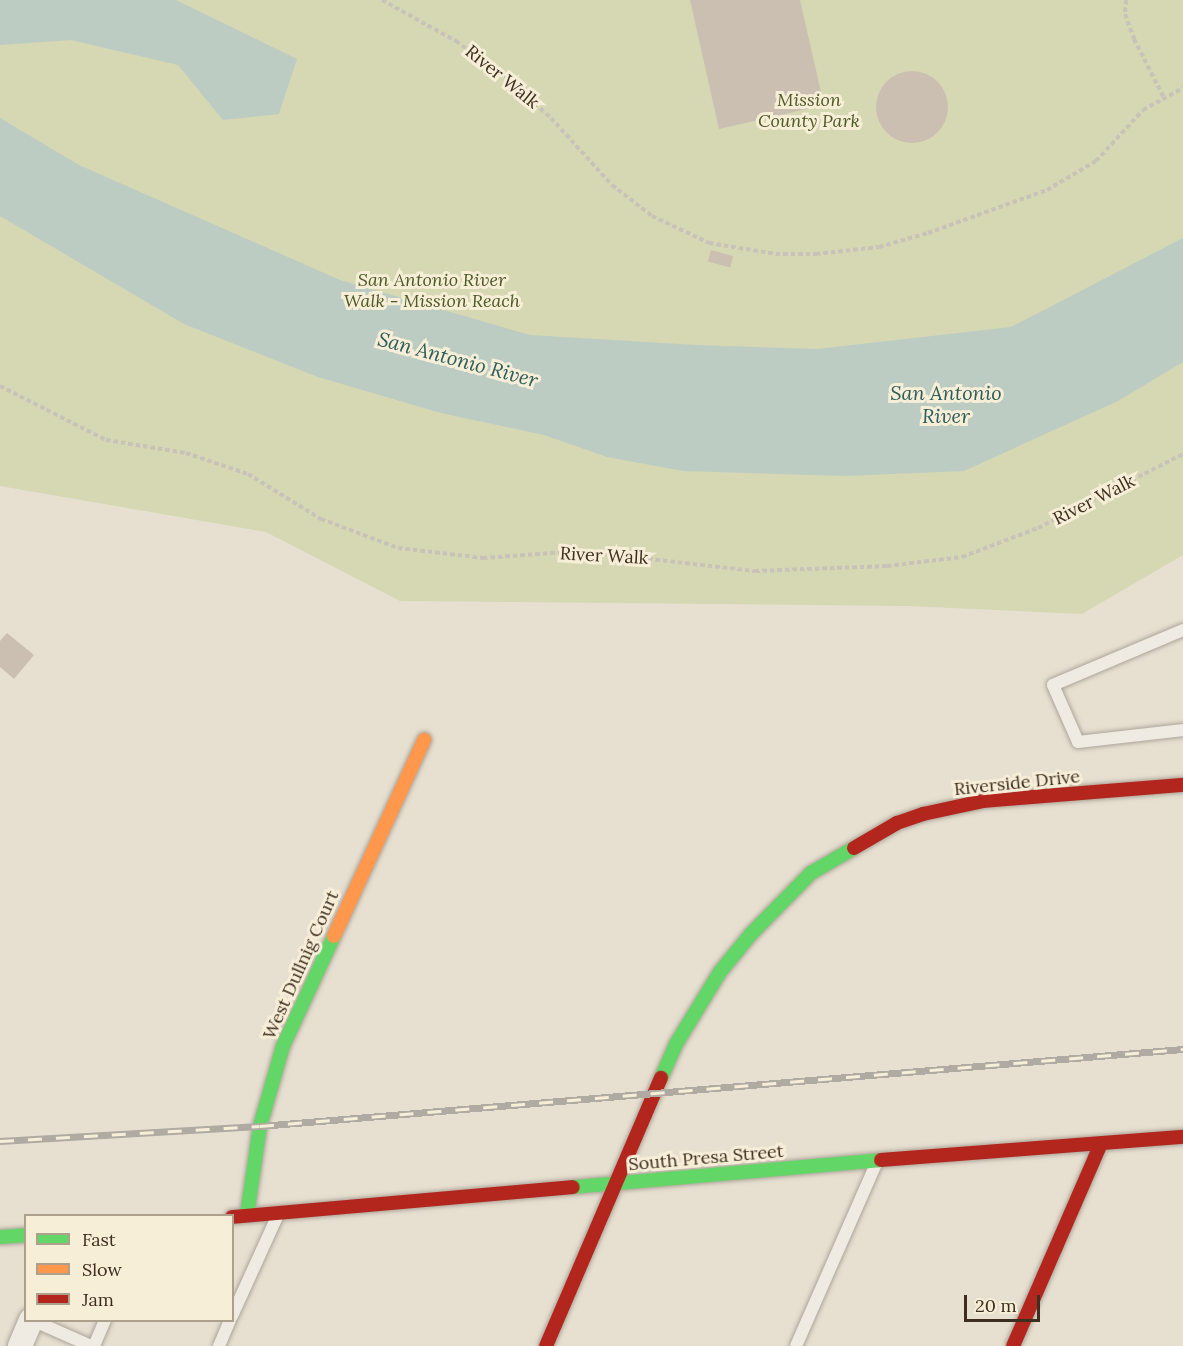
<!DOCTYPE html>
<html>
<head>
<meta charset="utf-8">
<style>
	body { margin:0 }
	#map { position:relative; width:1183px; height:1346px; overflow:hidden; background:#e7e0d1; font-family:Lora,serif }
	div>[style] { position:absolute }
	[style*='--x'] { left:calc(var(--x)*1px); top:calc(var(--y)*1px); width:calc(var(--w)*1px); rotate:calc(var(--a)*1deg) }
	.green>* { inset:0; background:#d6d7b3 }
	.water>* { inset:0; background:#bcccc2 }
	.building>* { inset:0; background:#cbbfb2; transform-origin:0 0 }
	.round { border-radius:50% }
	.path>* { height:4px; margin-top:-2px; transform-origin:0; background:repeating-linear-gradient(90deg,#c8c2b9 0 4.5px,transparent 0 7.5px) }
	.roads { filter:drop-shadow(0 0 2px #ada599) drop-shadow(0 0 2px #ada599) }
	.lane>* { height:12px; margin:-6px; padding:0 6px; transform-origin:6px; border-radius:6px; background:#efebe3 }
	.street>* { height:24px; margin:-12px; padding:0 12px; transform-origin:12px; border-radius:12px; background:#efebe3 }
	.fast>* { height:14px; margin:-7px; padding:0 7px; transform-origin:7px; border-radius:7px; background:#63d668 }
	.slow>* { height:14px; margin:-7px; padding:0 7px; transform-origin:7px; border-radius:7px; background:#ff974d }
	.jam>* { height:14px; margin:-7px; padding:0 7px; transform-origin:7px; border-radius:7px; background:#b3261e }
	.rail>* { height:7px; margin-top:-3.5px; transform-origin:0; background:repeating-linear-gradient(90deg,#f7eed8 0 14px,#afaaa2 0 28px); box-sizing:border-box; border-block:2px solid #afaaa2 }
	span { translate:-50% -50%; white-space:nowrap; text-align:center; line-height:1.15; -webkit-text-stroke:6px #f7eed8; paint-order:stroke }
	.street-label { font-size:18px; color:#3d2e20 }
	.park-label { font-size:18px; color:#4d5a26; font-style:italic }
	.water-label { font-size:20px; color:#2f5d5a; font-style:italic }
	.legend { position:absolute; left:24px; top:1214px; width:210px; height:108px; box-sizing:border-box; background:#f7eed8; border:2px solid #ada18e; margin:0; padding:8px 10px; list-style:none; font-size:18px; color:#3d2e20 }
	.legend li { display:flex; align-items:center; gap:12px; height:30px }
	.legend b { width:30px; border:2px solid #ada18e }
	.scale { position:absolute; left:964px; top:1295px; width:76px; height:27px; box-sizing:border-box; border:3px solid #3d2e20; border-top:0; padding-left:8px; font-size:18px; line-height:21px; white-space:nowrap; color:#3d2e20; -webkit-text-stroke:4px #f7eed8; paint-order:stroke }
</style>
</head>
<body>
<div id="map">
	<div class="green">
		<i style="clip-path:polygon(0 0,1183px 0,1183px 555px,1082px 614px,907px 606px,400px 601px,266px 532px,0 486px)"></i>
	</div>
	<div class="water">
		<i style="clip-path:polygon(0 0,176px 0,297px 59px,279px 114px,223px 120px,178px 65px,71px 40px,0 45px)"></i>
		<i style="clip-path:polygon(0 118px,79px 165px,340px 280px,530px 335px,696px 345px,817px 349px,1011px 327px,1183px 238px,1183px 362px,1118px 401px,964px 471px,845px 476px,683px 471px,607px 457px,544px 435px,441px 413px,318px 377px,184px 324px,0 216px)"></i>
	</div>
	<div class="building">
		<i style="clip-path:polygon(690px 0,800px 0,824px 105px,719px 129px)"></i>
		<i class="round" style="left:876px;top:71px;width:72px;height:72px"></i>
		<i style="left:711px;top:250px;width:23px;height:12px;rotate:15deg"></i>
		<i style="clip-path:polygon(7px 633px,34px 655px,14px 679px,0 667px,0 641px)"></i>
	</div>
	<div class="path">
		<i style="--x:382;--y:0;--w:85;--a:29"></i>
		<i style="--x:456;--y:41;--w:63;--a:36"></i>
		<i style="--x:507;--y:78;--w:59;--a:42.3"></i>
		<i style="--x:551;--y:118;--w:91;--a:47.7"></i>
		<i style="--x:612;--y:185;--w:51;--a:37.8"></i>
		<i style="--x:652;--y:216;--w:63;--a:25.3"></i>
		<i style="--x:709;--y:243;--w:68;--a:9.3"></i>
		<i style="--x:776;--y:254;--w:40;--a:0"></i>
		<i style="--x:816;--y:254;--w:63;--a:-6.3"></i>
		<i style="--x:879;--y:247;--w:51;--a:-15.9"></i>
		<i style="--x:928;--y:233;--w:127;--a:-19.9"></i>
		<i style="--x:1047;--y:190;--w:57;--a:-30.6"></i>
		<i style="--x:1096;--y:161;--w:69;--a:-47.3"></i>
		<i style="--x:1143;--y:110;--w:46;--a:-28.8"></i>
		<i style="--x:1126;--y:0;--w:14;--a:94"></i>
		<i style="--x:1125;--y:14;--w:27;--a:70"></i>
		<i style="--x:1134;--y:39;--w:64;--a:63"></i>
		<i style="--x:0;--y:386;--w:119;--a:27"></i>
		<i style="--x:106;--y:440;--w:81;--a:9.2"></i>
		<i style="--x:186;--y:453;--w:65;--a:18.7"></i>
		<i style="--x:248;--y:474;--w:86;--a:31.7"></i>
		<i style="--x:321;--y:519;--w:82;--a:20.6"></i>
		<i style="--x:398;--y:548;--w:86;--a:6.7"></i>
		<i style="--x:483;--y:558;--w:98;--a:-4.1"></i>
		<i style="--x:581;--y:551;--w:175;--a:6.6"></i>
		<i style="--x:755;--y:571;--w:132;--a:-2.2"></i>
		<i style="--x:887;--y:566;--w:76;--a:-6.8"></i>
		<i style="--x:962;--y:557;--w:81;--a:-20.9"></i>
		<i style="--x:1038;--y:528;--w:163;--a:-27"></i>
	</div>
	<div class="roads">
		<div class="lane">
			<i style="--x:1183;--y:630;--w:141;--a:157.1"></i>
			<i style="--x:1053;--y:685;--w:62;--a:66.3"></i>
			<i style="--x:1078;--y:742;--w:106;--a:-6.5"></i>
			<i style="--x:232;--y:1316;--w:109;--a:-65.6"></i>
			<i style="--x:32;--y:1320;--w:64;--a:23.8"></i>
			<i style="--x:94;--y:1346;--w:28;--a:-67"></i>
			<i style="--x:219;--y:1346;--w:28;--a:-67"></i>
			<i style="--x:796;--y:1346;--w:199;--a:-66.3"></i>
		</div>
		<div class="street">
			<i style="--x:20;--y:1346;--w:28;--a:-67"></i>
		</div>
		<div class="fast">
			<i style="--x:661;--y:1078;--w:37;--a:-66"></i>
			<i style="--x:676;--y:1044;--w:84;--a:-58.6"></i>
			<i style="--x:720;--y:972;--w:49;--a:-50.8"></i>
			<i style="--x:751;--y:934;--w:86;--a:-45.5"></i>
			<i style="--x:811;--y:873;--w:50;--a:-30.2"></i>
			<i style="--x:573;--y:1187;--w:309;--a:-5"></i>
			<i style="--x:247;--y:1215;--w:90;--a:-81.7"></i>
			<i style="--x:260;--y:1126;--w:83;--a:-74"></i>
			<i style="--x:283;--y:1046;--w:121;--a:-65.1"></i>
			<i style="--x:0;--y:1237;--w:26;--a:-4"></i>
		</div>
		<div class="slow">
			<i style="--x:334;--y:936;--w:216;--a:-65.3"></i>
		</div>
		<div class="jam">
			<i style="--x:854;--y:848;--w:50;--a:-30.2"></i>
			<i style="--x:897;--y:823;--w:28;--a:-19"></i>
			<i style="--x:923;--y:814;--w:61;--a:-12.2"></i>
			<i style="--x:983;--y:801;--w:201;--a:-4.6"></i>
			<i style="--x:881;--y:1160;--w:303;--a:-4.4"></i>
			<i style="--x:232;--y:1217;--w:342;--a:-5"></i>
			<i style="--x:546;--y:1346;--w:292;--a:-66.8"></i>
			<i style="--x:1013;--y:1346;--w:220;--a:-66.5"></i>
		</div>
	</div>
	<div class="rail">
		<i style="--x:0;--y:1141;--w:260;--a:-3.3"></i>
		<i style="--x:260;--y:1126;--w:926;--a:-4.77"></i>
	</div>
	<div class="street-label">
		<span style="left:502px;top:77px;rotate:39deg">River Walk</span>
		<span style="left:1094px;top:500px;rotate:-27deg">River Walk</span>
		<span style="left:604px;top:556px;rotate:3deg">River Walk</span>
		<span style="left:1017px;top:783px;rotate:-6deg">Riverside Drive</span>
		<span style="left:301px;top:965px;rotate:-66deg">West Dullnig Court</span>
		<span style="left:706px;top:1158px;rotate:-5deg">South Presa Street</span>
	</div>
	<div class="park-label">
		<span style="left:809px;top:111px">Mission<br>County Park</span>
		<span style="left:432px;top:291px">San Antonio River<br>Walk - Mission Reach</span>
	</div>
	<div class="water-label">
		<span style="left:458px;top:359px;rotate:15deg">San Antonio River</span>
		<span style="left:946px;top:404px">San Antonio<br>River</span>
	</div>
	<ul class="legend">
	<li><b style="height:8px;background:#63d668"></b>Fast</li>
	<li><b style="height:8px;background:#ff974d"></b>Slow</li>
	<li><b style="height:8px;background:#b3261e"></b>Jam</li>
	</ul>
	<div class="scale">20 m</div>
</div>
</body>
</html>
